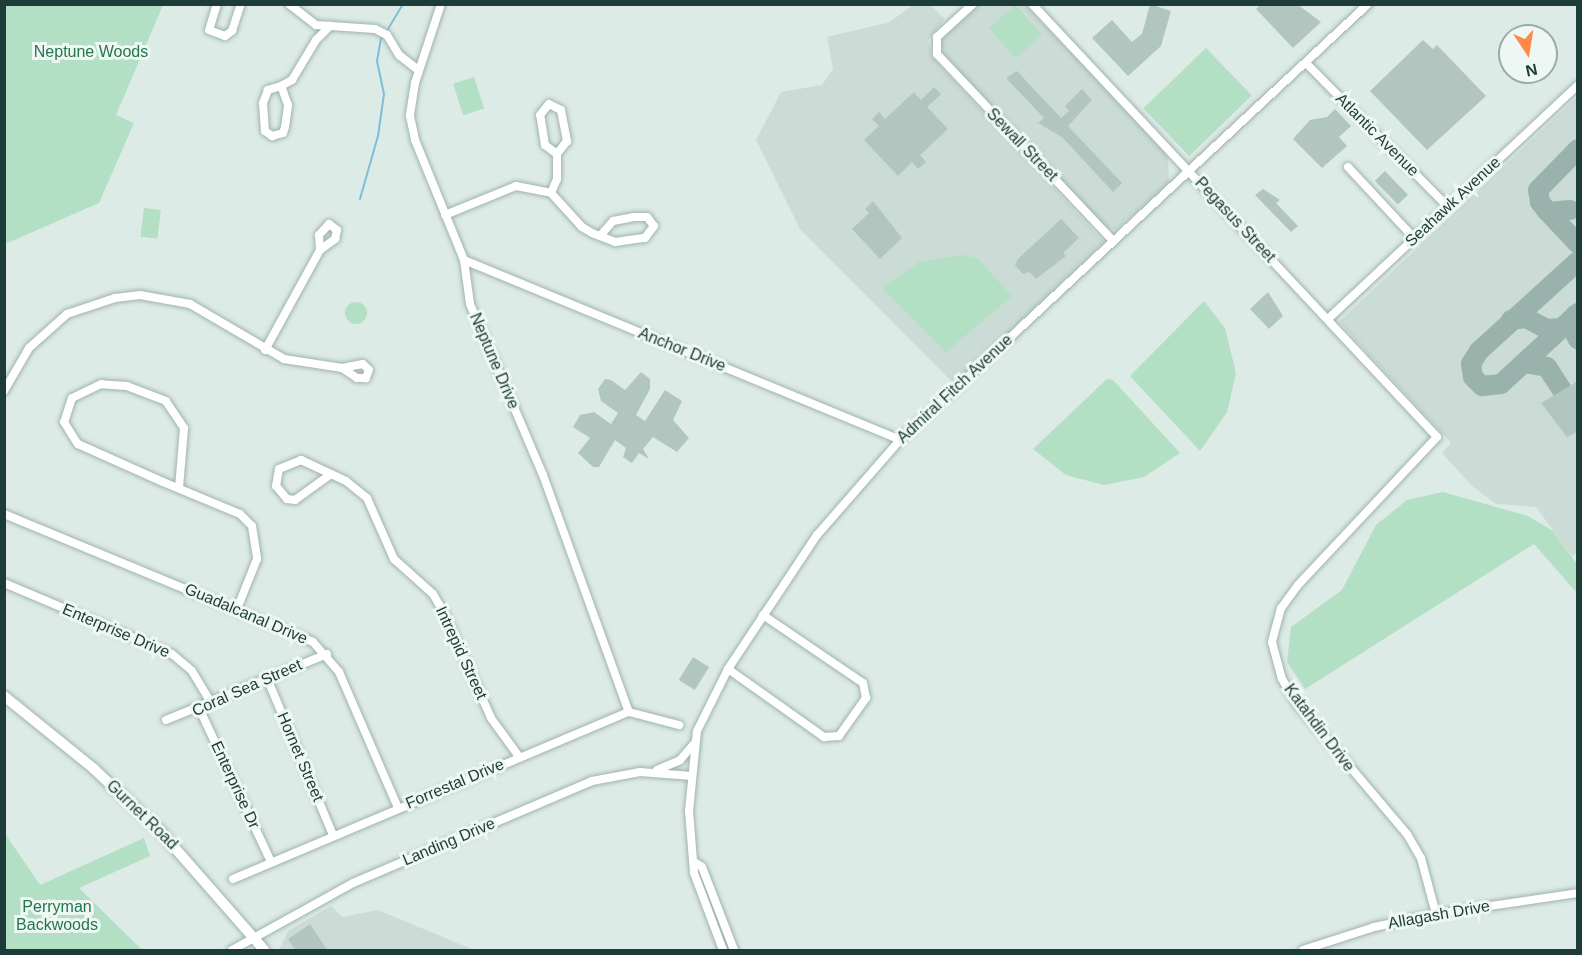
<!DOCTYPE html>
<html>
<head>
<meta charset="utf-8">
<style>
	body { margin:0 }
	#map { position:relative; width:1582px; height:955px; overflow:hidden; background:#ddebe6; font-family:Helvetica,sans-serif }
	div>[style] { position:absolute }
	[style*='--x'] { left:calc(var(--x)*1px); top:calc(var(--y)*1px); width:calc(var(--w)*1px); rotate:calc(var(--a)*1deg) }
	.built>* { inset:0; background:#cbdbd5 }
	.green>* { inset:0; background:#b3dfc4; transform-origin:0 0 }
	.round { border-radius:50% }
	.stream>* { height:2px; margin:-1px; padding:0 1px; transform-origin:1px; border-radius:1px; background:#7ebed6 }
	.taxiway>* { height:20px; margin:-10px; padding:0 10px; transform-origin:10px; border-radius:10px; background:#9ab2ac }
	.building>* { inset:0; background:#b2c6c0; transform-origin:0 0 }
	.roads { filter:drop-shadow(0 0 2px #a0b3ae) drop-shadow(0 0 2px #a0b3ae) }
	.street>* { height:8px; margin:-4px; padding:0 4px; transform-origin:4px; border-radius:4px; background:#fff }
	.secondary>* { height:10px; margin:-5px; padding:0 5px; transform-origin:5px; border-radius:5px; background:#fff }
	span { translate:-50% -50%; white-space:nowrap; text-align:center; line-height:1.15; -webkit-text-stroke:6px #eef7f4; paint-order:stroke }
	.park-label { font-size:16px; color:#24764d }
	.street-label { font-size:16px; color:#1d3c37 }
	.frame { position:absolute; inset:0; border:6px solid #1d3c37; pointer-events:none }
	.north { position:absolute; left:1498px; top:24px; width:60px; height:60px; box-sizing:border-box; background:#eef7f4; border:2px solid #9aaca8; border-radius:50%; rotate:168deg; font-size:16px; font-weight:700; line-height:24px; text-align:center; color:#1d3c37 }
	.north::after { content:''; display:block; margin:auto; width:21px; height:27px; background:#ff8a47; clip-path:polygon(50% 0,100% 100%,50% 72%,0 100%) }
</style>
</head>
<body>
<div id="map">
	<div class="built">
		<i style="clip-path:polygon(913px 5px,931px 5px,945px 19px,928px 40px,932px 57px,1104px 242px,954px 384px,800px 229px,756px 140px,781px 92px,822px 85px,833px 69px,827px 37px,890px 22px)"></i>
		<i style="clip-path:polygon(978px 5px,1025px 5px,1168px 155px,1169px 183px,1116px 230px,1108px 229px,944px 55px,941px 40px)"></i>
		<i style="clip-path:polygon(1577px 97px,1577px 553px,1572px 556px,1536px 507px,1496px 504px,1472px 486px,1442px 453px,1451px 443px,1339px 322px)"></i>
		<i style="clip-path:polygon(331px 906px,342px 917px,378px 910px,474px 950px,279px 950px,288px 931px)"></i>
	</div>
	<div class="green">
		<i style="clip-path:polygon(5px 4px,163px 5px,116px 115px,134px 123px,99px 203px,5px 244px)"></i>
		<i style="left:1015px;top:5px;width:40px;height:35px;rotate:48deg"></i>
		<i style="left:1206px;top:48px;width:66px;height:87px;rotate:46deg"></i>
		<i style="left:474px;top:77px;width:33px;height:22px;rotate:72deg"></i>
		<i style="left:144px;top:208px;width:17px;height:29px;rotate:7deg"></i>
		<i style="clip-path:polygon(962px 255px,977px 258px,1012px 296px,946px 352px,882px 288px,919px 262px)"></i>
		<i style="clip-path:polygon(1204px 301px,1225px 328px,1236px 373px,1227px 412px,1200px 451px,1130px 376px)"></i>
		<i class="round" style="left:345px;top:302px;width:22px;height:22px"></i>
		<i style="clip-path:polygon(1107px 379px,1113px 380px,1180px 453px,1144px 477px,1104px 485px,1066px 475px,1033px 449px)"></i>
		<i style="clip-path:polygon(1443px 492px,1528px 516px,1553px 531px,1577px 564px,1577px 593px,1534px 544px,1305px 689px,1287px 662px,1291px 627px,1342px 590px,1376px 525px,1407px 500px)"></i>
		<i style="clip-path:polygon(4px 832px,40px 885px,144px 838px,150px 856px,79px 888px,142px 950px,5px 950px)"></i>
	</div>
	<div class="stream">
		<i style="--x:388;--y:29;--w:29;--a:-59"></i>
		<i style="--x:360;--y:199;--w:66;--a:-74.1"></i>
		<i style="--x:378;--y:136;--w:42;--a:-81.9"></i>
		<i style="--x:384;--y:94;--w:34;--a:-102"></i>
		<i style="--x:377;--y:61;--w:23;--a:-80"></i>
	</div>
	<div class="taxiway">
		<i style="--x:1545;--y:209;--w:48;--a:46.7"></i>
		<i style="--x:1570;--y:210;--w:22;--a:175"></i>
		<i style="--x:1548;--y:212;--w:13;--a:-129"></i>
		<i style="--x:1540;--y:202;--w:12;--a:-99"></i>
		<i style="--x:1538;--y:190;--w:57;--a:-45.7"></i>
		<i style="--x:1578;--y:261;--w:134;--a:137.7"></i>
		<i style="--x:1479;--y:351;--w:15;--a:122"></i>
		<i style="--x:1471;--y:364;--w:13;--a:81"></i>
		<i style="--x:1473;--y:377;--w:13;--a:45"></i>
		<i style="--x:1482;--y:386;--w:19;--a:-6"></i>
		<i style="--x:1501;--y:384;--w:105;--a:-42.7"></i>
		<i style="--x:1575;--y:315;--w:13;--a:103"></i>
		<i style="--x:1572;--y:328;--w:13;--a:63"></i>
		<i style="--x:1511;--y:320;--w:15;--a:-8"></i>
		<i style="--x:1526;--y:318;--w:24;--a:28"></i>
		<i style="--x:1547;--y:329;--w:15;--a:-4"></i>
		<i style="--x:1525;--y:363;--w:22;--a:10"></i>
		<i style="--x:1547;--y:367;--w:27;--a:57"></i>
	</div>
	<div class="building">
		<i style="clip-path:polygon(1150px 4px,1171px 11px,1161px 46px,1128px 76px,1092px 38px,1112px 20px,1132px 42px,1142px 34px)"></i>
		<i style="clip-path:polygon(1261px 4px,1297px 4px,1321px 22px,1293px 48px,1256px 9px)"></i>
		<i style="clip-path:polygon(1423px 40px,1433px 49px,1437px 45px,1486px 96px,1427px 150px,1370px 91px)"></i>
		<i style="clip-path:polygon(1017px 71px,1061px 118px,1069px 111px,1065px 106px,1082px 89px,1092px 100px,1068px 126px,1122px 183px,1113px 192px,1063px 138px,1038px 123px,1044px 118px,1006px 78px)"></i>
		<i style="clip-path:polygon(934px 87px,941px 94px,927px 107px,948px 129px,920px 155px,926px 162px,918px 169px,912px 162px,898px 176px,864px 140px,879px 126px,872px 119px,879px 112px,885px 119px,914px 92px,921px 100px)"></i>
		<i style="clip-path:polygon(1335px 109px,1351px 126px,1339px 137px,1347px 146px,1322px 168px,1293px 139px,1310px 120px,1327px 117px)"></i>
		<i style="left:1385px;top:171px;width:33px;height:14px;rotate:46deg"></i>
		<i style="clip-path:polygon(1263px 189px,1280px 200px,1276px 203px,1298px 226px,1291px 232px,1255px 195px)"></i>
		<i style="clip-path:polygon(873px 201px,902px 238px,880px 259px,852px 229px,869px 213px,865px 209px)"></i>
		<i style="clip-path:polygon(1061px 219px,1079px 238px,1063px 253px,1066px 256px,1036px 279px,1029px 272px,1023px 274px,1015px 265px,1018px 259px)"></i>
		<i style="clip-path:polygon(1268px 292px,1283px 316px,1269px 329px,1250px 309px)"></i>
		<i style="clip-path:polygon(641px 372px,650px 379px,650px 389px,636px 415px,645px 421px,665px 390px,682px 401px,673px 420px,689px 438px,677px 452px,653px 437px,643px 449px,649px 459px,639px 453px,632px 463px,623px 457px,626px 448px,615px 440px,599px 467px,593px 467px,578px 453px,590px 438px,573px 427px,580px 415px,594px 412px,611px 424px,618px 413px,601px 401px,598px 389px,605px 379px,611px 380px,625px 390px)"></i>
		<i style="clip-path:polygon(1578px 381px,1578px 431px,1567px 437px,1541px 403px)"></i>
		<i style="left:693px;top:657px;width:19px;height:27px;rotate:32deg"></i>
		<i style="clip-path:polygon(310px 924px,328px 951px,296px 951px,288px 939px)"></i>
	</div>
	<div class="roads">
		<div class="street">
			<i style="--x:217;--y:4;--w:27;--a:107"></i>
			<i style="--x:209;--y:30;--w:17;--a:21"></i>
			<i style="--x:225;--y:36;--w:9;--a:-36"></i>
			<i style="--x:232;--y:31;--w:28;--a:-72"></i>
			<i style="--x:289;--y:4;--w:34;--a:38"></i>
			<i style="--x:316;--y:25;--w:59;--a:3.9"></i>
			<i style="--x:375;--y:29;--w:13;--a:27"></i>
			<i style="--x:387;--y:35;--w:23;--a:59"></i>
			<i style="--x:399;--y:55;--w:24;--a:38"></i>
			<i style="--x:441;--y:4;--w:83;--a:108.2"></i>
			<i style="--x:415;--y:83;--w:33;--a:99"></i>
			<i style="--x:410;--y:116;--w:25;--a:78"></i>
			<i style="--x:415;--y:140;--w:130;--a:67.8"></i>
			<i style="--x:464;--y:260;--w:44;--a:82.2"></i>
			<i style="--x:470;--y:304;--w:186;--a:66.9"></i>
			<i style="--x:543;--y:475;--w:252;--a:70.1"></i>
			<i style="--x:973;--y:4;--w:49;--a:137.5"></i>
			<i style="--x:937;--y:37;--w:17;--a:90"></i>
			<i style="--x:937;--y:54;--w:257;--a:46.7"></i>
			<i style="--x:1032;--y:4;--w:593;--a:46.91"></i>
			<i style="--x:1437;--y:437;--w:203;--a:133.2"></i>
			<i style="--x:1298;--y:585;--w:29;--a:126"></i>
			<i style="--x:1281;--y:608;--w:35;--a:105"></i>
			<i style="--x:1272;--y:642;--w:38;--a:75"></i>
			<i style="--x:1282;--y:679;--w:29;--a:59"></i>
			<i style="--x:1297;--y:704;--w:170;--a:49.8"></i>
			<i style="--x:1407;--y:834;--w:28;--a:60"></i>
			<i style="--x:1421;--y:858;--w:58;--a:75"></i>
			<i style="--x:1306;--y:63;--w:202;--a:45.4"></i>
			<i style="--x:281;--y:86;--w:14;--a:163"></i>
			<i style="--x:268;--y:90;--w:14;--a:111"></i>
			<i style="--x:263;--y:103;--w:28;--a:86"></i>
			<i style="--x:265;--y:131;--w:9;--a:36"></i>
			<i style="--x:272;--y:136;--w:11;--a:-15"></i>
			<i style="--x:283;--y:133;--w:6;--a:-72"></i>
			<i style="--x:285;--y:127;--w:22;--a:-82"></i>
			<i style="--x:288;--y:105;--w:20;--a:-110"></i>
			<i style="--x:281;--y:86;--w:13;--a:-29"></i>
			<i style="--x:292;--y:80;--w:47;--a:-59"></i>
			<i style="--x:316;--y:40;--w:20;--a:-45"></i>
			<i style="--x:1348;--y:167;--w:97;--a:47.1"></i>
			<i style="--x:551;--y:193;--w:46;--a:47.6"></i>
			<i style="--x:582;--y:227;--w:12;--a:31"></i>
			<i style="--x:592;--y:233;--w:25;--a:21"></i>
			<i style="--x:615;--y:242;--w:30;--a:-8"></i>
			<i style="--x:645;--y:238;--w:15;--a:-53"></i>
			<i style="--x:654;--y:226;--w:11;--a:-128"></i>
			<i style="--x:647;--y:217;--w:13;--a:180"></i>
			<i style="--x:634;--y:217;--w:21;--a:169"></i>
			<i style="--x:613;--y:221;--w:20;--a:131"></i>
			<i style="--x:445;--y:215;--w:77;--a:-22.2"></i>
			<i style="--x:516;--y:186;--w:36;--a:11"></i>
			<i style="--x:551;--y:193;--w:15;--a:-67"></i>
			<i style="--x:557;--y:179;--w:25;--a:-90"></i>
			<i style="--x:557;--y:154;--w:15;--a:-143"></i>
			<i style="--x:545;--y:145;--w:30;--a:-99"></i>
			<i style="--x:540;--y:115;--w:14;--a:-51"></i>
			<i style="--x:549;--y:104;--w:13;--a:27"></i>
			<i style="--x:561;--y:110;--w:32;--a:79"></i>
			<i style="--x:567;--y:141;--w:16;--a:128"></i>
			<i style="--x:464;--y:260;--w:472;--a:22.4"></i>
			<i style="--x:1328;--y:319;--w:342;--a:-43.1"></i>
			<i style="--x:265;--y:350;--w:114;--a:-61.2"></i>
			<i style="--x:320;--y:250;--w:19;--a:-36"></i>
			<i style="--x:335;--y:239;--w:9;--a:-77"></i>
			<i style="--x:337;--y:230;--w:10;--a:-143"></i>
			<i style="--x:329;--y:224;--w:15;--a:132"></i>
			<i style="--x:319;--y:235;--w:15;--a:86"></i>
			<i style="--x:4;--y:391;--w:50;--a:-59.8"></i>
			<i style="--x:29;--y:348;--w:51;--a:-41.8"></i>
			<i style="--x:67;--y:314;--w:51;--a:-18.4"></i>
			<i style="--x:115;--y:298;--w:25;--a:-7"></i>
			<i style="--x:140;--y:295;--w:51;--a:10.2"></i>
			<i style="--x:190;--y:304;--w:109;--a:30.3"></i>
			<i style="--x:284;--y:359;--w:59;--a:8.8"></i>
			<i style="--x:342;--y:368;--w:21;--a:-11"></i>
			<i style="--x:363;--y:364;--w:8;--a:45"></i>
			<i style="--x:369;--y:370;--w:9;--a:111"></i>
			<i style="--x:366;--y:378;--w:9;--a:180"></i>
			<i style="--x:357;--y:378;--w:18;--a:-146"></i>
			<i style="--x:331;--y:474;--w:44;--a:144.2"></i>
			<i style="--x:295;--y:500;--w:8;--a:-173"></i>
			<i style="--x:287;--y:499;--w:17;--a:-130"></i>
			<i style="--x:276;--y:486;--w:17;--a:-80"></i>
			<i style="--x:279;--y:469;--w:24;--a:-22"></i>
			<i style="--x:301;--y:460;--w:50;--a:25"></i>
			<i style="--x:346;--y:481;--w:27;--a:39"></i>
			<i style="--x:367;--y:498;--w:67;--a:66.1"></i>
			<i style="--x:394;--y:559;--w:52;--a:41.9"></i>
			<i style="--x:433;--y:594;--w:20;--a:60"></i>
			<i style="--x:443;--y:611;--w:117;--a:65.8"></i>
			<i style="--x:491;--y:718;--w:49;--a:54.1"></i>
			<i style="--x:179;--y:488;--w:60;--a:-85.2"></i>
			<i style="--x:184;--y:428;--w:32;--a:-124"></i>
			<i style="--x:166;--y:401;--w:42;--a:-159"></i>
			<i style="--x:127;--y:386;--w:26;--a:-176"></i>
			<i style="--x:101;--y:384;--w:32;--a:154"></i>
			<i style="--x:72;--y:398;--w:25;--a:108"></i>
			<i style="--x:64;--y:422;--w:26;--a:58"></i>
			<i style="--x:78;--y:444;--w:93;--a:24.1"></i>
			<i style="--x:163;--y:482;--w:83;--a:22.6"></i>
			<i style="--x:240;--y:514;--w:17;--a:45"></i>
			<i style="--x:252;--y:526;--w:33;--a:81"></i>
			<i style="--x:257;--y:559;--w:54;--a:111.8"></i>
			<i style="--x:4;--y:514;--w:334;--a:22.5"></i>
			<i style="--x:313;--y:642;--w:40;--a:49"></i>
			<i style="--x:339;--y:672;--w:148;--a:66.5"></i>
			<i style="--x:4;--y:583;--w:182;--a:22.9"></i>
			<i style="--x:172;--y:654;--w:26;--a:40"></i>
			<i style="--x:192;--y:671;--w:35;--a:59"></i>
			<i style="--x:728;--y:669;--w:118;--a:35.3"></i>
			<i style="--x:824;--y:737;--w:15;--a:-4"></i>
			<i style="--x:839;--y:736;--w:47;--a:-54.6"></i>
			<i style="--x:866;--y:698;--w:15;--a:-101"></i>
			<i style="--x:863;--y:683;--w:121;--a:-145.8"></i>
			<i style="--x:267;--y:678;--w:170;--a:67.2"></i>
			<i style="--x:199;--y:708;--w:170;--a:64.9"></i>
			<i style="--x:166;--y:720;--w:174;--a:-22.3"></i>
			<i style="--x:657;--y:770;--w:25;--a:-23"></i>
			<i style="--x:680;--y:760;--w:23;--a:-49"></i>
			<i style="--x:696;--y:863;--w:7;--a:34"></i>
			<i style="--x:702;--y:867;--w:89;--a:68.9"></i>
			<i style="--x:233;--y:879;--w:430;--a:-22.9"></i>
			<i style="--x:629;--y:712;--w:52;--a:14.6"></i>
			<i style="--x:232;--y:950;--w:138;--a:-29"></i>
			<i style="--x:353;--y:883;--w:260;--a:-23.1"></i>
			<i style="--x:592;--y:781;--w:49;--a:-10.6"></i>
			<i style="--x:640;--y:772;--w:52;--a:4.4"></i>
			<i style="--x:723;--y:950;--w:82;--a:-110.6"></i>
			<i style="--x:694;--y:873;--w:62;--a:-94.6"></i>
			<i style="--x:689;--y:811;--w:80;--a:-84.3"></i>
			<i style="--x:697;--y:731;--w:69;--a:-63.4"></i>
			<i style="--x:728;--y:669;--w:161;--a:-56.4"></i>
			<i style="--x:817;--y:535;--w:126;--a:-48.9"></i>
			<i style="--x:900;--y:440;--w:640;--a:-42.97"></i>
			<i style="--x:1303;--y:950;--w:75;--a:-17.9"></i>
			<i style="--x:1374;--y:927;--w:63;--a:-11.8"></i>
			<i style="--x:1436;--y:914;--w:144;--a:-8.4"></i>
		</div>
		<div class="secondary">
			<i style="--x:4;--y:696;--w:116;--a:39"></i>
			<i style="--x:94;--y:769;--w:91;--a:43.2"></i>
			<i style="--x:160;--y:831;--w:158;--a:48.8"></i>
		</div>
	</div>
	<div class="park-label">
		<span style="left:91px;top:52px">Neptune Woods</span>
		<span style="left:57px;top:916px">Perryman<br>Backwoods</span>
	</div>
	<div class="street-label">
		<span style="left:1377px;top:135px;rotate:45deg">Atlantic Avenue</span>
		<span style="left:1022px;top:145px;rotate:46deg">Sewall Street</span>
		<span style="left:1453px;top:202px;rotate:-43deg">Seahawk Avenue</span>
		<span style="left:1235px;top:220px;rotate:47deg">Pegasus Street</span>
		<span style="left:682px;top:350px;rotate:22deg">Anchor Drive</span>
		<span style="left:494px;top:361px;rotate:67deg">Neptune Drive</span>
		<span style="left:955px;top:389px;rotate:-43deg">Admiral Fitch Avenue</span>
		<span style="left:246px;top:614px;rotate:23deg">Guadalcanal Drive</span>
		<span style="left:116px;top:631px;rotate:23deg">Enterprise Drive</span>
		<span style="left:461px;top:653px;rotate:65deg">Intrepid Street</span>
		<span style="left:247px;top:688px;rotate:-24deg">Coral Sea Street</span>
		<span style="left:1319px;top:728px;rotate:53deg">Katahdin Drive</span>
		<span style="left:300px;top:757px;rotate:67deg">Hornet Street</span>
		<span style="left:455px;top:784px;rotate:-23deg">Forrestal Drive</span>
		<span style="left:235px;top:785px;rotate:65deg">Enterprise Dr</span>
		<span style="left:142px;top:815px;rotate:44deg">Gurnet Road</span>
		<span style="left:449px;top:842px;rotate:-23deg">Landing Drive</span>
		<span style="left:1439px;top:915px;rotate:-10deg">Allagash Drive</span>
	</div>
	<div class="frame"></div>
	<div class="north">N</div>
</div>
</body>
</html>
